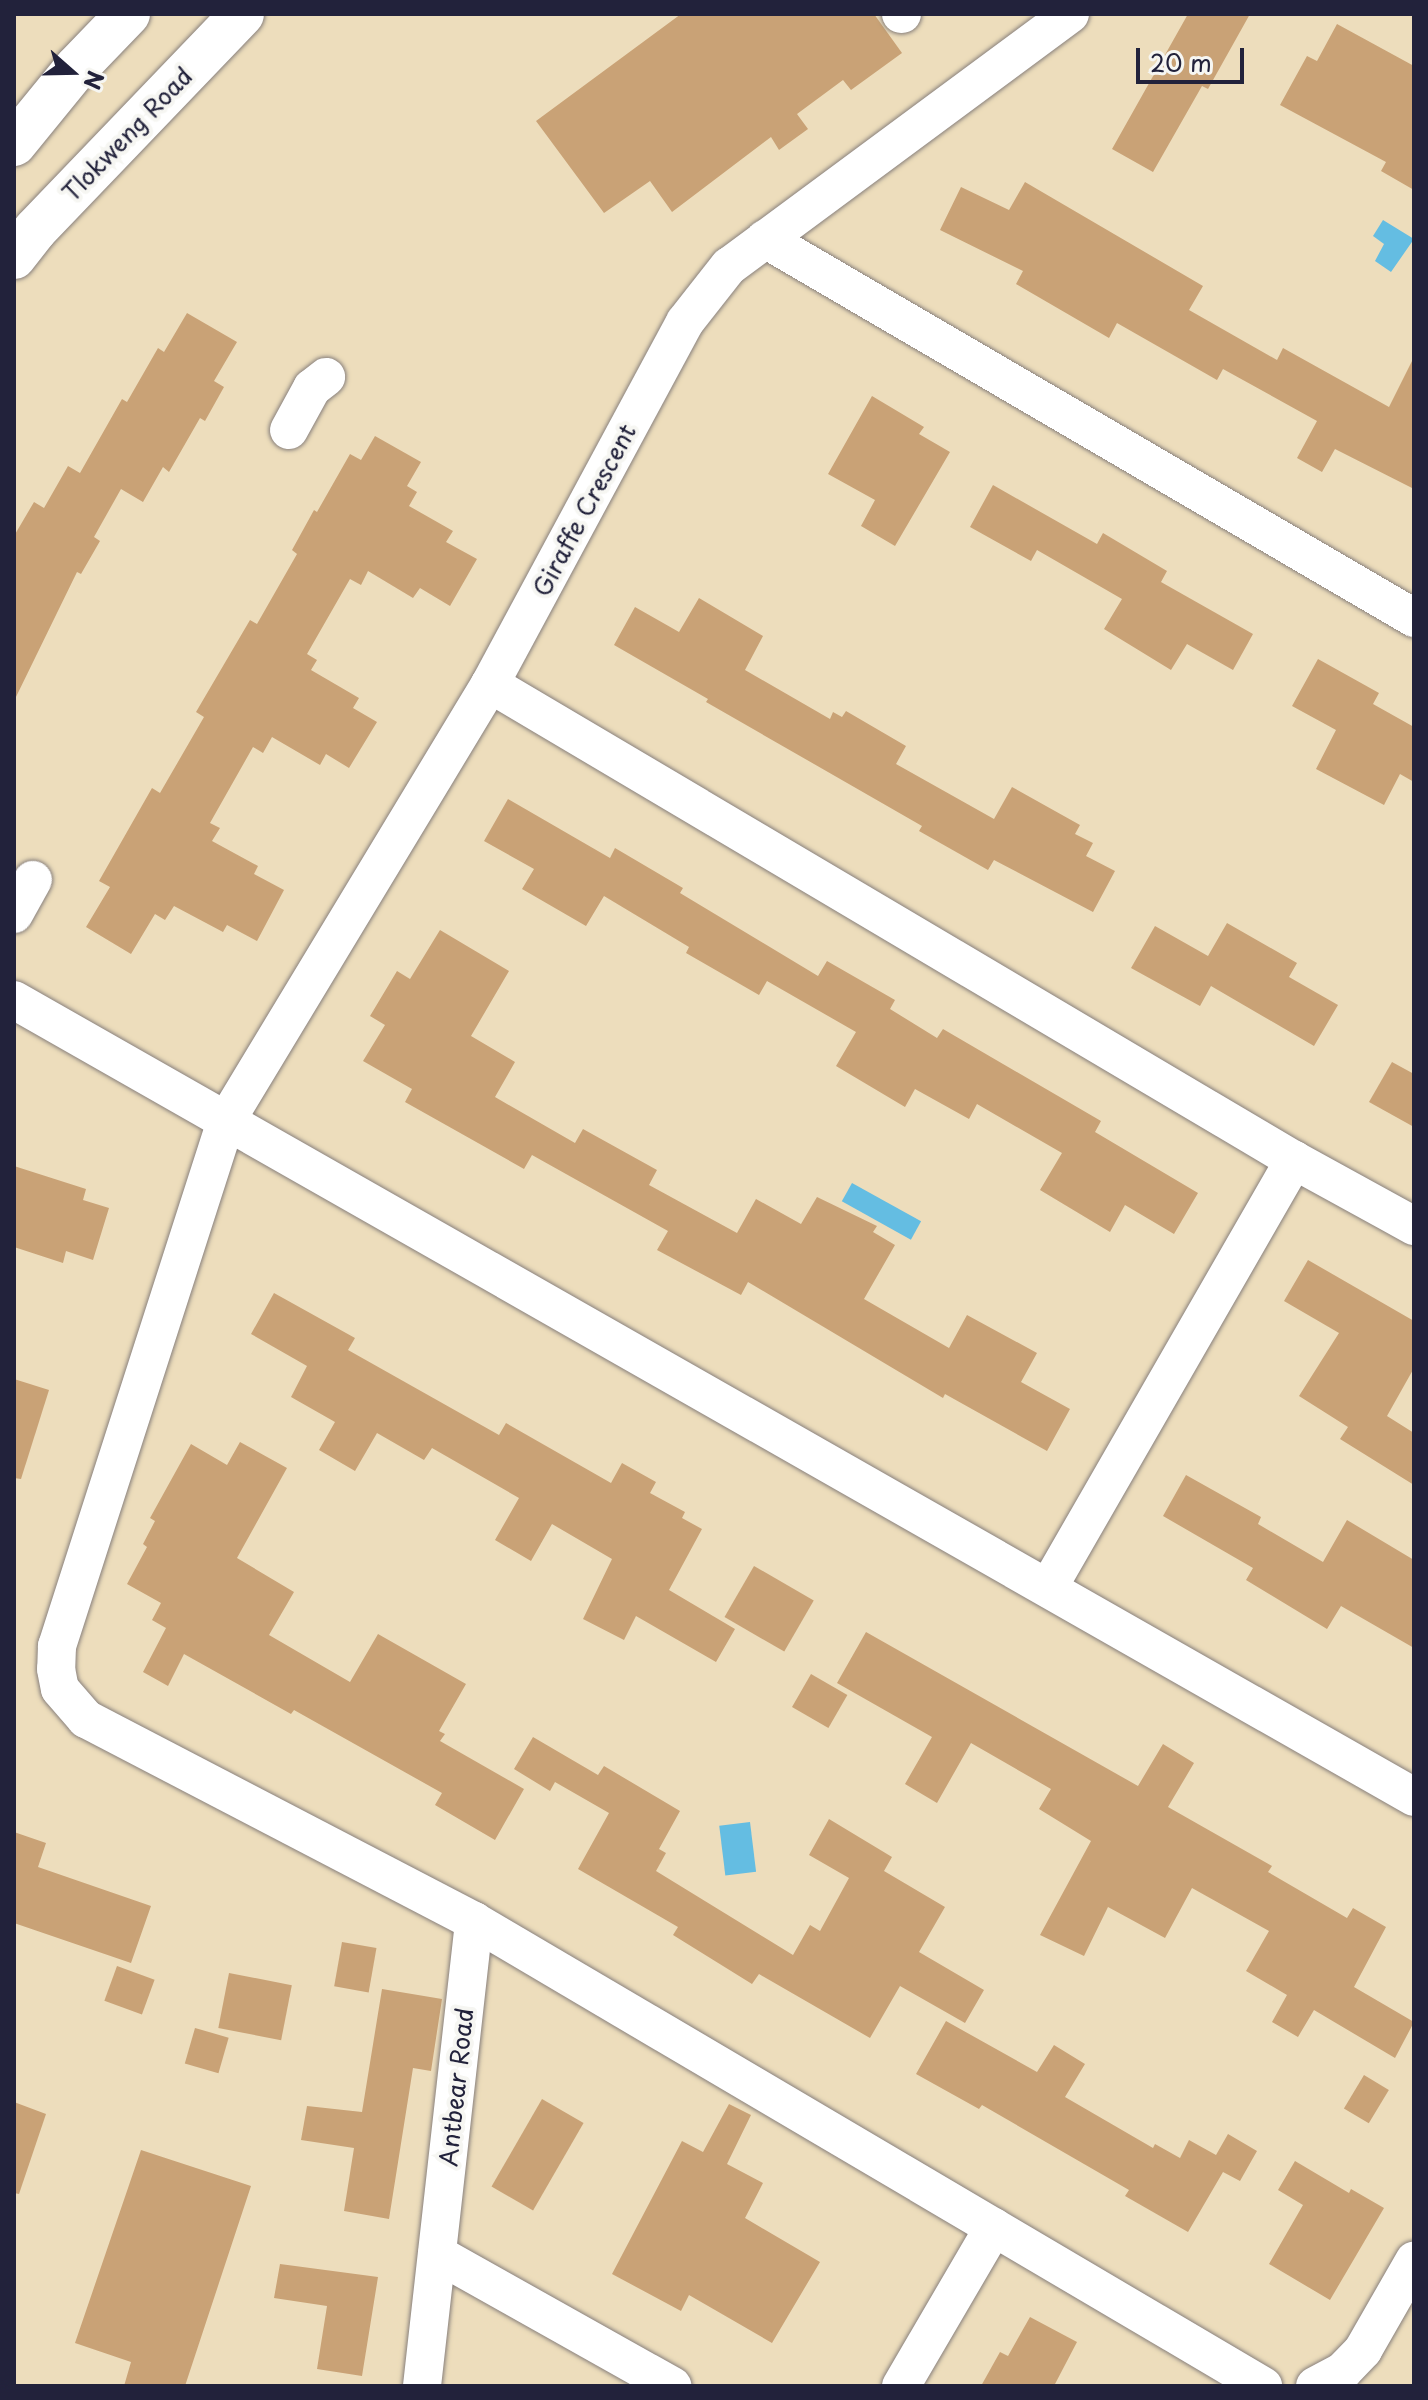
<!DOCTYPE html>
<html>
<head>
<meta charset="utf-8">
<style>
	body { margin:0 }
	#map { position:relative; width:1428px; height:2400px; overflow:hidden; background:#edddbc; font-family:"Playpen Sans",sans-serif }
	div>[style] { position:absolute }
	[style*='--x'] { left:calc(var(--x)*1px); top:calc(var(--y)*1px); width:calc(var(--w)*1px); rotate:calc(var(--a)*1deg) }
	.water>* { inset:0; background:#64bde2; transform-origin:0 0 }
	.building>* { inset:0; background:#c9a276; transform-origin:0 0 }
	.roads { filter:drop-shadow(0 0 2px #88807c) drop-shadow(0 0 2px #88807c) }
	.minor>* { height:38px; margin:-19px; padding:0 19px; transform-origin:19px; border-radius:19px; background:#fff }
	.major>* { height:44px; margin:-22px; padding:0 22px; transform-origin:22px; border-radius:22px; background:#fff }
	span { translate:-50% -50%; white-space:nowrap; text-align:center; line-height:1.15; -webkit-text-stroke:8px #f6f6f2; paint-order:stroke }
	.street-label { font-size:24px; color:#22223b }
	.frame { position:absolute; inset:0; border:16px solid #22223b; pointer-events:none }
	.north { position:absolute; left:32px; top:32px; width:80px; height:80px; -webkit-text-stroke:6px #f6f6f2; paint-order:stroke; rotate:110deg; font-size:22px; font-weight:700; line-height:32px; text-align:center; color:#22223b }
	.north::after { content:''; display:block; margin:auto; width:28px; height:36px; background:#22223b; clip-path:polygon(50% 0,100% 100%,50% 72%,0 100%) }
	.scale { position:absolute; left:1136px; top:48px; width:108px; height:36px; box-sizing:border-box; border:4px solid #22223b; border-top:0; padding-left:10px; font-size:24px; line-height:28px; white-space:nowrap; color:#22223b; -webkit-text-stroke:6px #f6f6f2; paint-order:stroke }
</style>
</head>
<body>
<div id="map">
	<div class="water">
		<i style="clip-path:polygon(1383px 220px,1414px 239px,1391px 272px,1375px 261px,1384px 244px,1373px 236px)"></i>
		<i style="left:852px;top:1183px;width:79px;height:21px;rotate:29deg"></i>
		<i style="left:750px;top:1822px;width:50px;height:31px;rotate:83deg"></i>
	</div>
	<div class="building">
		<i style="clip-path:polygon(681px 14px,874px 14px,902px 53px,851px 90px,843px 80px,797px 114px,808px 129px,779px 150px,771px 137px,672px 212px,650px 181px,604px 213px,536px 121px)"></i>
		<i style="clip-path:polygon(1188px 14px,1250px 14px,1208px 89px,1202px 86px,1153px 172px,1112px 149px)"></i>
		<i style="clip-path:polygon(1337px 24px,1414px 66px,1414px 190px,1381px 171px,1386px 162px,1280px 105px,1307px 56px,1317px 61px)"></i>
		<i style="clip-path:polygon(1025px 182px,1203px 286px,1189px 310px,1277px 360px,1283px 348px,1389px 407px,1414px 357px,1414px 489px,1335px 449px,1322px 472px,1297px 458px,1317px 421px,1223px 369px,1217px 380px,1117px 323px,1109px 338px,1016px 284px,1023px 271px,940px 230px,961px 187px,1009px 210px)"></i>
		<i style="clip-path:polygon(187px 313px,237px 342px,214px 381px,224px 387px,205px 421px,200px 418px,169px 472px,163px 467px,143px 502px,121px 489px,94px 537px,100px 541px,81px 574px,77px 572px,14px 701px,14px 536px,34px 502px,44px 508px,68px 466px,80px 473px,122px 399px,127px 402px,158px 348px,164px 352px)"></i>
		<i style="clip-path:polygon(872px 396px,924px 427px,919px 434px,950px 452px,895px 546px,861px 526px,875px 500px,828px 474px)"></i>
		<i style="clip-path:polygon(375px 436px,421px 462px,407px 486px,417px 492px,409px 506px,453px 531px,446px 542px,477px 559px,450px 606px,420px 588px,413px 598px,368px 571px,361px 585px,350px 579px,307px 654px,317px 660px,311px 670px,359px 698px,353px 708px,377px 722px,349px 768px,326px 754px,320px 765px,272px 737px,263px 753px,253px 747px,210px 823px,220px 828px,212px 841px,258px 866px,254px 874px,284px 890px,257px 941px,227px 925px,223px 932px,174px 906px,165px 920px,155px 914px,131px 954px,86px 927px,110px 887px,99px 881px,152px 788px,160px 793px,204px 717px,196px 712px,250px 620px,257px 624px,297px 554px,292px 550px,314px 510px,317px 512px,350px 454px,361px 460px)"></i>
		<i style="clip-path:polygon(993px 485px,1097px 544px,1103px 533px,1167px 571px,1161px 582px,1253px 634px,1233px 670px,1187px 644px,1171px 670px,1104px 629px,1122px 599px,1037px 550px,1031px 561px,970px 527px)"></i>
		<i style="clip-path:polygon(699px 598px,763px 636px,745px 670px,830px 719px,833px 712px,842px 717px,846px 711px,906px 746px,896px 764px,994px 819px,1012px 787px,1080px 825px,1075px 834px,1093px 843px,1086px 856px,1115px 871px,1093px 912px,994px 860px,988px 870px,919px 831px,922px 826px,706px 702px,708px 699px,614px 645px,635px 607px,679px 632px)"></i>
		<i style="clip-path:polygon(1318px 659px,1379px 693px,1373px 704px,1414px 727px,1414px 782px,1400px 774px,1384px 805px,1316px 769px,1336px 730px,1292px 706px)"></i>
		<i style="clip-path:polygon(508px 799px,610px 858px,615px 848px,683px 888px,680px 893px,818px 976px,827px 961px,895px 1000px,890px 1009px,937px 1038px,943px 1029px,1101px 1121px,1095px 1132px,1198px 1193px,1174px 1234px,1125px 1205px,1110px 1232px,1040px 1190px,1062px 1153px,977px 1104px,969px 1119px,915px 1089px,905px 1107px,836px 1066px,856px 1032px,767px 981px,759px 995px,686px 953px,689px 947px,604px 896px,586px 926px,522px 889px,534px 869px,484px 841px)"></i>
		<i style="clip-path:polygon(1227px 923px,1297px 963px,1289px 977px,1338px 1005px,1314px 1046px,1211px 986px,1200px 1006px,1131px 968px,1155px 926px,1208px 956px)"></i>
		<i style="clip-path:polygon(440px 930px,509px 971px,471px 1036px,515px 1062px,495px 1097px,575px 1143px,583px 1129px,657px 1170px,649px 1185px,737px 1233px,756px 1199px,801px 1224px,817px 1197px,877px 1226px,873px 1232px,895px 1245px,864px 1299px,949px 1348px,967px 1315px,1037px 1353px,1021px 1382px,1070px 1409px,1047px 1451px,945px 1394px,943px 1398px,748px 1282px,741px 1295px,657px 1250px,668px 1231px,532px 1155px,524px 1169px,405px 1102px,412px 1089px,363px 1061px,385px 1025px,370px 1016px,397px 971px,410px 979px)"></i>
		<i style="clip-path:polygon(1392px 1062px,1414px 1074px,1414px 1127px,1369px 1102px)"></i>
		<i style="clip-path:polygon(14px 1166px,86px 1189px,83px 1200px,109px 1208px,93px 1260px,66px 1251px,63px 1263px,14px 1247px)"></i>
		<i style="clip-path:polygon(1308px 1260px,1414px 1321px,1414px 1368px,1387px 1416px,1414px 1433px,1414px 1485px,1340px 1439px,1348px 1427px,1299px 1396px,1339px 1333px,1284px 1301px)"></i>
		<i style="clip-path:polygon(274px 1293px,355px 1338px,348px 1350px,499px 1435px,506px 1423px,611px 1483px,622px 1463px,656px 1482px,650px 1493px,685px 1512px,682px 1518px,702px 1529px,669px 1590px,735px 1629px,716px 1662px,636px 1616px,624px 1640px,583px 1619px,612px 1559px,552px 1524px,531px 1561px,495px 1540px,519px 1498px,432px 1448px,424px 1460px,377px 1433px,355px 1471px,319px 1450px,335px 1422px,291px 1397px,307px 1366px,251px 1334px)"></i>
		<i style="clip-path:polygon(14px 1379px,49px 1390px,21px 1479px,14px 1478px)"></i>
		<i style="clip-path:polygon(240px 1442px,287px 1468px,237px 1558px,294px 1592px,269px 1635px,350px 1682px,378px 1634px,466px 1684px,439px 1731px,445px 1734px,440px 1741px,524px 1789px,495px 1840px,435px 1805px,442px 1793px,294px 1710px,291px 1714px,184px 1654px,168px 1686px,143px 1672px,166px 1628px,152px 1620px,161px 1603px,127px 1584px,147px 1547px,143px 1544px,155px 1521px,150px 1518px,191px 1444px,227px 1465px)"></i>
		<i style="clip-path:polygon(1186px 1475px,1261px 1517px,1258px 1524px,1323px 1562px,1347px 1520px,1414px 1560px,1414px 1648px,1341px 1606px,1327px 1629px,1246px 1580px,1253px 1568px,1163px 1516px)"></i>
		<i style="left:754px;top:1566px;width:69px;height:59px;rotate:30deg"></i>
		<i style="clip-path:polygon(866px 1632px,1138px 1786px,1163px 1744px,1194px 1763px,1168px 1807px,1272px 1866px,1268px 1872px,1347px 1918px,1353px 1908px,1386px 1927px,1354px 1987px,1414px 2022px,1395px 2058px,1314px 2010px,1298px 2037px,1272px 2022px,1287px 1995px,1246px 1971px,1269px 1931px,1192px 1888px,1165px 1938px,1108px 1907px,1084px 1956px,1040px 1935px,1091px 1841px,1039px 1809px,1051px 1789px,971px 1743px,937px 1803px,905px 1784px,932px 1737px,837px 1683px)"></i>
		<i style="left:811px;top:1674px;width:42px;height:38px;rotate:30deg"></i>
		<i style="clip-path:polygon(533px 1737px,598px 1775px,604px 1766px,680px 1811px,659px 1849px,666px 1853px,656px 1871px,793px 1955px,810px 1925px,820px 1931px,849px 1878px,809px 1855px,829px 1819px,892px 1857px,884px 1871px,945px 1907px,919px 1952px,984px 1990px,965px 2023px,900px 1986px,870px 2038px,759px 1974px,752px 1984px,673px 1935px,678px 1927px,578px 1869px,609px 1813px,555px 1782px,550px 1791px,514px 1769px)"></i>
		<i style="clip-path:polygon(14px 1832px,46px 1843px,38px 1867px,151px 1906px,131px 1963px,14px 1923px)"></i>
		<i style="left:342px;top:1942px;width:35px;height:45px;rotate:10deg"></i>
		<i style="left:117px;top:1966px;width:40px;height:37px;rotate:20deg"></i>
		<i style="left:229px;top:1973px;width:64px;height:56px;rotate:11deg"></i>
		<i style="clip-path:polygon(382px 1989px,442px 1999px,431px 2071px,413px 2068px,389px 2219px,344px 2211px,354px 2148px,301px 2140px,307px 2106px,362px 2112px)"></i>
		<i style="clip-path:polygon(946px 2021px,1037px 2072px,1054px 2045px,1085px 2064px,1065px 2097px,1153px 2148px,1155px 2144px,1180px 2158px,1189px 2140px,1216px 2155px,1228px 2134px,1257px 2151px,1240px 2181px,1223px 2172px,1188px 2232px,1125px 2196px,1129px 2190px,982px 2105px,979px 2109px,916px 2074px)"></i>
		<i style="left:195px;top:2028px;width:35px;height:37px;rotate:16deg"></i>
		<i style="left:1364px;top:2075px;width:29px;height:39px;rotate:31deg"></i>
		<i style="left:542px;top:2099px;width:48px;height:101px;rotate:30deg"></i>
		<i style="clip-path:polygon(14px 2102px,46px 2114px,19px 2194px,14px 2193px)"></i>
		<i style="clip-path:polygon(729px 2104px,751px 2115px,727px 2164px,763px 2183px,745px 2218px,820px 2262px,772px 2343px,689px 2295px,681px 2311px,612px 2274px,682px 2141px,703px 2152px)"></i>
		<i style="clip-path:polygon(141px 2150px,251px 2186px,185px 2386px,124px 2386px,131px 2362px,75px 2343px)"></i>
		<i style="clip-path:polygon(1295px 2161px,1349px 2193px,1351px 2189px,1384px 2208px,1330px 2300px,1269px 2264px,1303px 2205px,1278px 2190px)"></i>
		<i style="clip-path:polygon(280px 2264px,378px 2277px,362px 2376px,317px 2369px,327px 2306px,274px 2298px)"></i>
		<i style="clip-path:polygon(1030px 2317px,1077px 2342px,1055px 2384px,1059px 2386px,981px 2386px,1000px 2352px,1008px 2356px)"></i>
	</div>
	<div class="roads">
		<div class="minor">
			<i style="--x:901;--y:14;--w:1;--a:0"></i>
			<i style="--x:1070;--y:14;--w:424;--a:143.5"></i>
			<i style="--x:729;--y:266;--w:71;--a:128.2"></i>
			<i style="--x:685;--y:322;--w:411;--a:118.3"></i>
			<i style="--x:490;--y:684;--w:511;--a:121.14"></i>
			<i style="--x:226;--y:1121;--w:552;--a:107.84"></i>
			<i style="--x:57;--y:1646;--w:23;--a:92"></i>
			<i style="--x:56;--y:1669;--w:20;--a:79"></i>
			<i style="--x:60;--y:1689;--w:40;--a:49"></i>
			<i style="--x:86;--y:1719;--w:437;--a:27.5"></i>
			<i style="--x:474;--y:1921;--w:916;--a:30.51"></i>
			<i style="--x:765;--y:239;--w:752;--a:30.28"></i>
			<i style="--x:289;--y:430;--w:48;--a:-61.3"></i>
			<i style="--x:312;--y:388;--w:18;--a:-38"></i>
			<i style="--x:490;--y:684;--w:934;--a:30.63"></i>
			<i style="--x:1294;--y:1160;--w:137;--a:28.8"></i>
			<i style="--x:14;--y:914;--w:39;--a:-61"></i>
			<i style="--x:14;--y:1000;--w:1611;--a:29.65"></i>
			<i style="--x:1048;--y:1588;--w:494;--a:-60.1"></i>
			<i style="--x:437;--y:2254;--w:270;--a:29.3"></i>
			<i style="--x:422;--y:2386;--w:468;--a:-83.6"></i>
			<i style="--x:901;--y:2386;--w:184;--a:-59.7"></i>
			<i style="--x:1315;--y:2386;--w:32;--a:-28"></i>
			<i style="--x:1343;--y:2371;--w:29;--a:-46"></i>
			<i style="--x:1363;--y:2350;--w:103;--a:-60.2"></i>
		</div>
		<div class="major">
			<i style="--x:14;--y:144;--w:98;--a:-50.8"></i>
			<i style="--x:76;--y:68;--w:75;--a:-46.1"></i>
			<i style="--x:14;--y:257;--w:34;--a:-52"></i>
			<i style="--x:35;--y:230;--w:299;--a:-46.2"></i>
		</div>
	</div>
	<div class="street-label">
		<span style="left:127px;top:134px;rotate:-46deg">Tlokweng Road</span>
		<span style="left:584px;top:510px;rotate:-62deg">Giraffe Crescent</span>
		<span style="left:456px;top:2087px;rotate:-84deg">Antbear Road</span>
	</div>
	<div class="frame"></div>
	<div class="north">N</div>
	<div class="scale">20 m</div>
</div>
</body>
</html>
